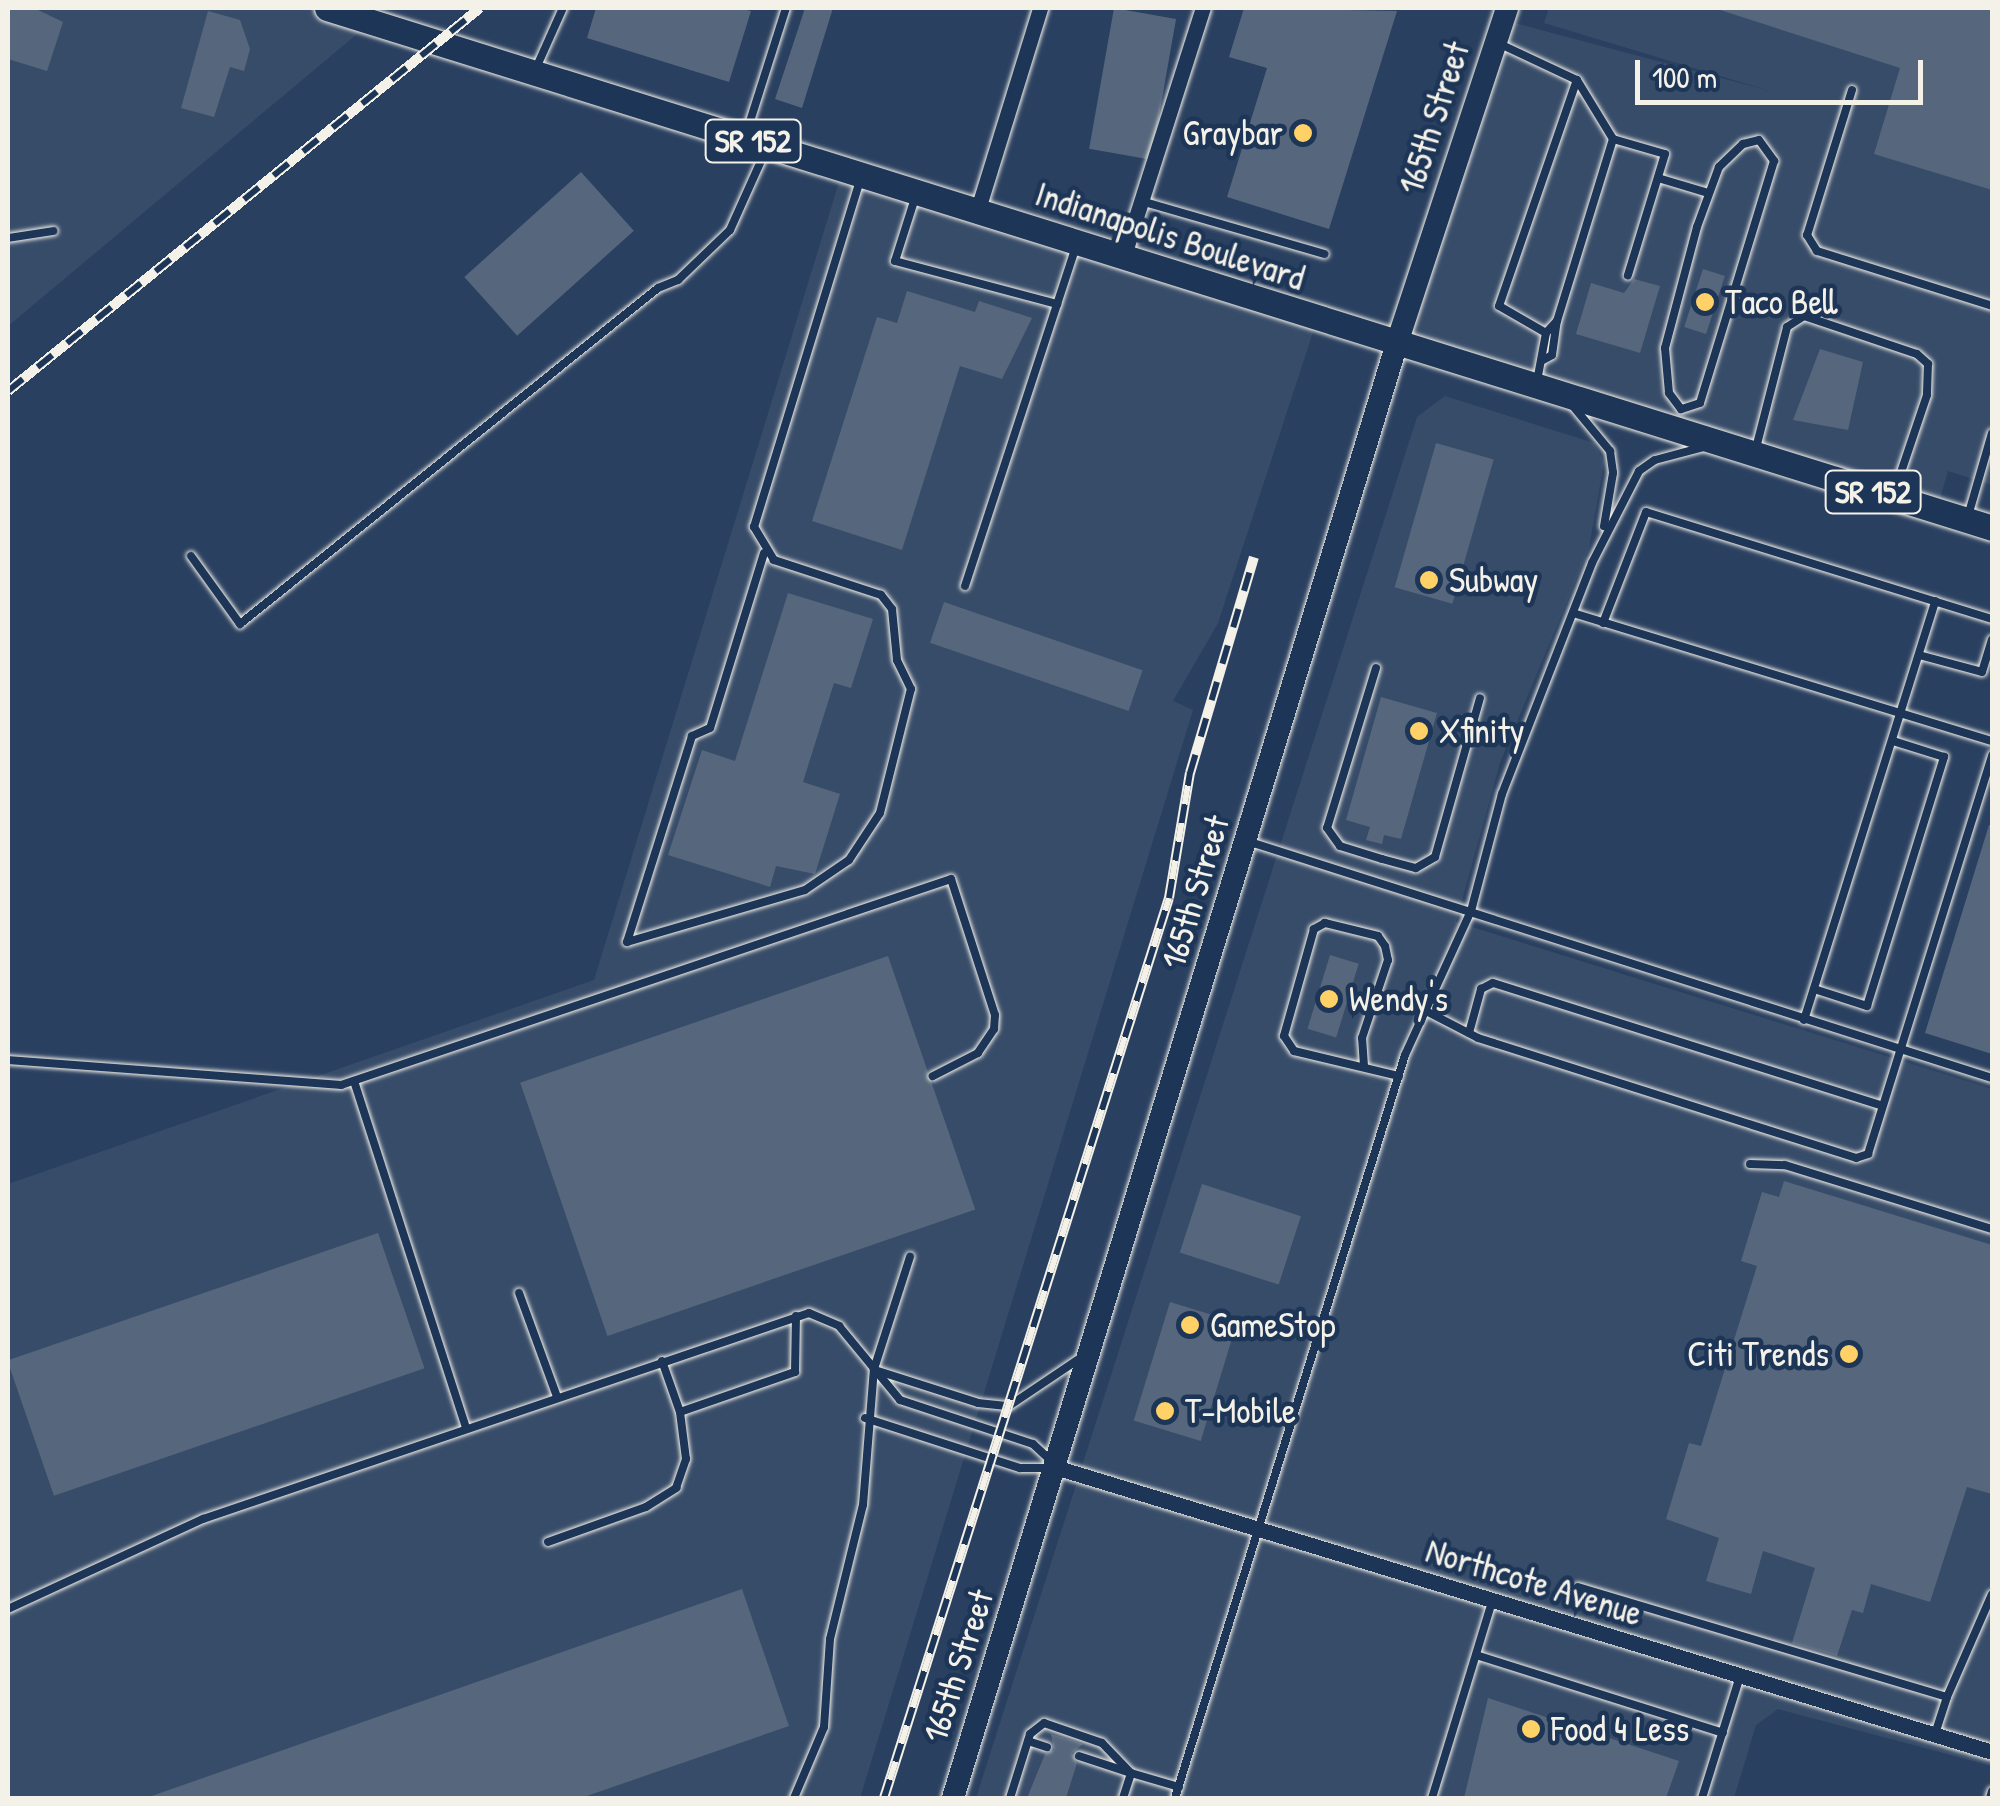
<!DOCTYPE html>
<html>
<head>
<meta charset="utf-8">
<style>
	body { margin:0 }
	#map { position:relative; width:2000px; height:1806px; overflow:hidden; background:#2a4060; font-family:"Patrick Hand",sans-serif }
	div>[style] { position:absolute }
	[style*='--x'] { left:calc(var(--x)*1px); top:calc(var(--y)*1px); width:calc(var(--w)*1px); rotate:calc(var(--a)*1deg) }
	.built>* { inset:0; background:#374c69 }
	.building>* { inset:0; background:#56677d; transform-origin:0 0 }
	.roads { filter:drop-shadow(0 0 2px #f4f1e8) drop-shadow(0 0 2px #f4f1e8) }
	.lane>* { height:8px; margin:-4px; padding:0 4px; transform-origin:4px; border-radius:4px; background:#1d3557 }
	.street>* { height:15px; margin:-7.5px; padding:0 7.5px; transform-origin:7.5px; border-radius:7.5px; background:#1d3557 }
	.secondary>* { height:22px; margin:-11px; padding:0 11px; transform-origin:11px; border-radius:11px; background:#1d3557 }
	.primary>* { height:25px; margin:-12.5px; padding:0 12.5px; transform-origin:12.5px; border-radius:12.5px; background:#1d3557 }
	.rail>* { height:10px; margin-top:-5px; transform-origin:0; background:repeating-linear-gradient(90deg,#1d3557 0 19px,#f4f1e8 0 38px); box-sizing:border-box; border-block:2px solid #f4f1e8 }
	.dots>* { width:28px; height:28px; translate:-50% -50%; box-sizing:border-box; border:5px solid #1d3557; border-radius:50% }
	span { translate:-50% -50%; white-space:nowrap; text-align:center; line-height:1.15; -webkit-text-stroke:9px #1d3557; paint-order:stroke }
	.shield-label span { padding:2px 8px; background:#1d3557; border:2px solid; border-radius:8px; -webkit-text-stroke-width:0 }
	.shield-label { font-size:32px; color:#f4f1e8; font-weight:700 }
	.street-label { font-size:35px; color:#f4f1e8 }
	.poi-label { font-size:35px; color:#f4f1e8 }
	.right { translate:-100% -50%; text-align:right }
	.left { translate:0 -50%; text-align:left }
	.frame { position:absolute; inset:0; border:10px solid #f4f1e8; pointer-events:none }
	.scale { position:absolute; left:1635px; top:60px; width:288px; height:45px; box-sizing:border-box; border:5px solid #f4f1e8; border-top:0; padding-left:12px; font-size:30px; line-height:35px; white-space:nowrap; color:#f4f1e8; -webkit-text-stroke:8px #1d3557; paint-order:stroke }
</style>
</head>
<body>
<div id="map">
	<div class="built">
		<i style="clip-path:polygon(8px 8px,316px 8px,369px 24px,8px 326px)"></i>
		<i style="clip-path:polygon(1549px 8px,1992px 8px,1992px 485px,1948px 471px,1939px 502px,1408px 341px,1511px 22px,1770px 91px,1544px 23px)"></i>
		<i style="clip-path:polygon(840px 179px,1315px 326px,1218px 623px,1173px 701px,1193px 710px,860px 1798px,8px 1798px,8px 1184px,594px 980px)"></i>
		<i style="clip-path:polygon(1445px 396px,1594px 443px,1604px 462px,1589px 548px,1500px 763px,1456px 922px,1992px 1089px,1992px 1766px,1778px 1709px,1756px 1725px,1734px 1798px,976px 1798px,1417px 417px)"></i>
	</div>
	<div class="building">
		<i style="clip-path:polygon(8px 8px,34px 8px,63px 22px,47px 71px,8px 59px)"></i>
		<i style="clip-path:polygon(596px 8px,739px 8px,751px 11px,729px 82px,587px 38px)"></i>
		<i style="clip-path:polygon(805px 8px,833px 8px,802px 108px,775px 99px)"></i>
		<i style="left:1114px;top:8px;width:63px;height:143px;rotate:10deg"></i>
		<i style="clip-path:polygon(1244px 8px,1397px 11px,1329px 229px,1227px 197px,1267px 68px,1229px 57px)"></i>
		<i style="clip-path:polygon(1714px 8px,1992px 8px,1992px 190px,1874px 154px,1900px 68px)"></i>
		<i style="clip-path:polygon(208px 11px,240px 20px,250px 49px,244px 71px,230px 67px,214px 117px,181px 108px)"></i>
		<i style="left:581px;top:172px;width:79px;height:157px;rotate:48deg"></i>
		<i style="left:1703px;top:269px;width:23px;height:61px;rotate:18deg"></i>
		<i style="clip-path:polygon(1634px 279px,1660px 286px,1640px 353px,1576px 334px,1591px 283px,1624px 293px)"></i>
		<i style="clip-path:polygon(907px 291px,975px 312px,979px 301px,1032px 318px,1002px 379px,960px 366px,902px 550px,812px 521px,877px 317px,897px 323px)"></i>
		<i style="clip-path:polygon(1820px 349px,1863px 362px,1848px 430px,1793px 420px)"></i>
		<i style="left:1436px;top:443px;width:60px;height:150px;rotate:16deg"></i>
		<i style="clip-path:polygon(788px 593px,873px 619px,851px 688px,834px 683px,803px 782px,840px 794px,815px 874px,776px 866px,770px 887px,668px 855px,702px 750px,735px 761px)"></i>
		<i style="left:944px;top:602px;width:210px;height:43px;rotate:19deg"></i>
		<i style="clip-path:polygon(1381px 697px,1437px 713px,1401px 839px,1384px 835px,1382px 844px,1366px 840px,1370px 827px,1346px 820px)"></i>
		<i style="clip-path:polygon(1989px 825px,1992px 825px,1992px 1054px,1925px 1033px)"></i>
		<i style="left:1330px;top:955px;width:30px;height:77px;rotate:17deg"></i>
		<i style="left:888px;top:956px;width:268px;height:389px;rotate:71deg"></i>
		<i style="clip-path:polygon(1784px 1181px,1992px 1245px,1992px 1494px,1967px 1487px,1930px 1602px,1871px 1584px,1863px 1613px,1852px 1610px,1837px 1656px,1792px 1643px,1815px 1568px,1763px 1551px,1751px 1594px,1706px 1581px,1719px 1538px,1666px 1519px,1689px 1443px,1701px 1446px,1757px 1266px,1741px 1261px,1762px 1192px,1779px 1197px)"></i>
		<i style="left:1202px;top:1184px;width:104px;height:72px;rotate:18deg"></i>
		<i style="left:378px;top:1233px;width:143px;height:392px;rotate:71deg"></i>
		<i style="left:1170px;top:1302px;width:70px;height:124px;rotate:17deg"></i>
		<i style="clip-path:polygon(742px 1589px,789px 1726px,581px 1798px,146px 1798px)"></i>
		<i style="clip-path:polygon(1488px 1698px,1679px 1761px,1666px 1798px,1464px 1798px)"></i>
		<i style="clip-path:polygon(1051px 1734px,1083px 1744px,1072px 1753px,1077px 1763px,1066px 1798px,1027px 1798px,1045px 1754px,1054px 1750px)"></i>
	</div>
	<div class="roads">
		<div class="lane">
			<i style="--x:1500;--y:44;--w:85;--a:25.1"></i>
			<i style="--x:1577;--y:80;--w:69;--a:58.6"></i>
			<i style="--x:1613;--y:139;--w:190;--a:107.1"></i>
			<i style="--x:1557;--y:321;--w:16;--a:133"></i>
			<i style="--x:1546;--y:333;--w:49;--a:100.6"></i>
			<i style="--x:537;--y:66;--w:64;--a:-65.9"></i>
			<i style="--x:1852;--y:90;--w:152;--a:107.2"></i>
			<i style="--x:1807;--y:235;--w:19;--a:58"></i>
			<i style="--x:1817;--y:251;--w:183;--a:17.4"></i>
			<i style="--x:746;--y:134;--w:132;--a:-72.4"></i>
			<i style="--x:1613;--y:139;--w:54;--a:16.1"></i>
			<i style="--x:1665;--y:154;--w:127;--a:107"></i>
			<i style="--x:1759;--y:140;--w:26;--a:54"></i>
			<i style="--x:1774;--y:161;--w:253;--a:107"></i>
			<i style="--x:1700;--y:403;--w:20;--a:162"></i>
			<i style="--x:1681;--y:409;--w:20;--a:-127"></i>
			<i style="--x:1669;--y:393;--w:45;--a:-95.1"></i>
			<i style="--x:1665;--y:348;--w:125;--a:-75.2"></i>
			<i style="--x:1697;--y:227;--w:64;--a:-69.9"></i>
			<i style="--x:1719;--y:167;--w:33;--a:-44"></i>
			<i style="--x:1743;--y:144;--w:16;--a:-14"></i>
			<i style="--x:1658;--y:178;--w:52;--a:16.7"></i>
			<i style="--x:915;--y:198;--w:66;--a:107.6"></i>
			<i style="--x:895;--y:261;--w:168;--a:14.9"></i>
			<i style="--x:1141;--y:201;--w:191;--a:16.1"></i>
			<i style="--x:8;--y:238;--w:46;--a:-8.8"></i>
			<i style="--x:1546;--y:333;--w:54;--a:-150.1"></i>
			<i style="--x:1499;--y:306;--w:239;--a:-71"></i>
			<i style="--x:1543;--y:360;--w:10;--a:-29"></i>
			<i style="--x:1552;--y:355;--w:34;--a:-82"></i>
			<i style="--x:1572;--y:405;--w:60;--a:50.4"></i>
			<i style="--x:1610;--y:451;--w:22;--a:82"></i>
			<i style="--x:1613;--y:473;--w:54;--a:99.6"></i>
			<i style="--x:1755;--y:452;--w:129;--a:-75.6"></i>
			<i style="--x:1787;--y:327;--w:20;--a:-33"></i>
			<i style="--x:1804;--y:316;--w:119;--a:18.6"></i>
			<i style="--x:1917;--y:354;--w:15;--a:42"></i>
			<i style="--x:1928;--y:364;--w:31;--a:92"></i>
			<i style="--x:1927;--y:395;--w:103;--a:108.6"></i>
			<i style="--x:1968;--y:516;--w:86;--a:-73.9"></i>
			<i style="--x:764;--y:553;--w:183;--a:107.1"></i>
			<i style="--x:710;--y:728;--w:20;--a:156"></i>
			<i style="--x:692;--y:736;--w:216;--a:107.5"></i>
			<i style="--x:627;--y:942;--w:185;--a:-16.3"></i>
			<i style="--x:805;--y:890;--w:53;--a:-34.3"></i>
			<i style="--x:849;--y:860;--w:56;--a:-56.6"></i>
			<i style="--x:880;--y:813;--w:128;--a:-76"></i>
			<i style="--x:911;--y:689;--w:32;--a:-116"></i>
			<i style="--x:897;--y:660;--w:51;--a:-95.6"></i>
			<i style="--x:892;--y:609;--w:18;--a:-128"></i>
			<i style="--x:881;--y:595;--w:113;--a:-161.9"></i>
			<i style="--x:774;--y:560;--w:39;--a:-121"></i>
			<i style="--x:754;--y:527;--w:363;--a:-73"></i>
			<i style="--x:191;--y:556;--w:84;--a:54.2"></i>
			<i style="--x:240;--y:624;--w:536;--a:-38.79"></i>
			<i style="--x:658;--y:288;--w:22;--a:-22"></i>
			<i style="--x:678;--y:280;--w:72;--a:-43.9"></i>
			<i style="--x:730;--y:230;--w:88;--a:-65.8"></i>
			<i style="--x:965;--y:586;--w:357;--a:-71.9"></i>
			<i style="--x:1573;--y:613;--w:438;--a:17"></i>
			<i style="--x:1603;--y:623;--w:119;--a:-68.8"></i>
			<i style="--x:1646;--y:512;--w:362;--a:17.2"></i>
			<i style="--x:1919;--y:655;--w:65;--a:15.1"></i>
			<i style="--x:1982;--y:672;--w:34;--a:-73"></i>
			<i style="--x:1376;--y:668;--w:167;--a:107"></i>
			<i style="--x:1327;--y:828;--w:22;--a:54"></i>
			<i style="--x:1340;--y:846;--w:44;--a:17.2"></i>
			<i style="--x:1382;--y:859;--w:35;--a:15"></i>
			<i style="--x:1416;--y:868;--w:22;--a:-30"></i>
			<i style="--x:1435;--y:857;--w:165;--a:-74.2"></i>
			<i style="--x:1247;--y:841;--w:782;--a:17.65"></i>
			<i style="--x:1814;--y:989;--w:56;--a:17.8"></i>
			<i style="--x:1867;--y:1006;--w:261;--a:-72.8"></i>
			<i style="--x:1944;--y:757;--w:53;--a:-162.6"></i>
			<i style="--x:1424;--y:1010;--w:61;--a:27.4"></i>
			<i style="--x:1478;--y:1038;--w:397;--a:17.6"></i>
			<i style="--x:1856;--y:1158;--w:13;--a:-18"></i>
			<i style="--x:1868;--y:1154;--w:418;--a:-72.7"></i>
			<i style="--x:1804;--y:1020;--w:439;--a:-72.6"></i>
			<i style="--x:1469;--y:1033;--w:46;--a:-74.7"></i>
			<i style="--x:1481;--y:989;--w:13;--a:-27"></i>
			<i style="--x:1493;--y:983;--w:408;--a:17.5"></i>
			<i style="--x:8;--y:1060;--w:334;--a:4.3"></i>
			<i style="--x:341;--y:1085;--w:644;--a:-18.66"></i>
			<i style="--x:951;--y:879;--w:143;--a:72.1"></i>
			<i style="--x:995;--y:1015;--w:14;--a:94"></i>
			<i style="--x:994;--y:1029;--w:29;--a:124"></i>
			<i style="--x:978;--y:1053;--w:51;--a:152.9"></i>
			<i style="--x:1364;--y:1066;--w:28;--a:-94"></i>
			<i style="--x:1362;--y:1038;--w:82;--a:-71.6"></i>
			<i style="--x:1388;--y:960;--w:14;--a:-102"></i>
			<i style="--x:1385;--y:946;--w:12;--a:-125"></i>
			<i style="--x:1378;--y:936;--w:55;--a:-166.2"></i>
			<i style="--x:1325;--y:923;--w:13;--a:151"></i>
			<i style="--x:1314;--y:929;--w:111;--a:105.7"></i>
			<i style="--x:1284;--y:1036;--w:18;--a:56"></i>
			<i style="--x:1294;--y:1051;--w:108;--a:13.4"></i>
			<i style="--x:354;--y:1081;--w:365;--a:72.1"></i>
			<i style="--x:1750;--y:1164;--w:35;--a:2"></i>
			<i style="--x:1785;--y:1165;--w:217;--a:17.2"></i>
			<i style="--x:519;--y:1293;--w:111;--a:69.9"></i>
			<i style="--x:662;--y:1361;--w:54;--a:70.6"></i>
			<i style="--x:680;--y:1412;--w:122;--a:-19.2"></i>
			<i style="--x:795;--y:1372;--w:56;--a:-89"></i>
			<i style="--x:878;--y:1371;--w:105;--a:17.7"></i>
			<i style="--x:978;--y:1403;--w:31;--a:6"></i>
			<i style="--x:1009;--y:1406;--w:84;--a:-33.9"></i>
			<i style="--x:865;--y:1418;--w:163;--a:17.9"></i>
			<i style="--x:1020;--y:1468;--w:29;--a:0"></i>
			<i style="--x:548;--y:1542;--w:104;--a:-19.7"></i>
			<i style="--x:646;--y:1507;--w:36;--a:-32"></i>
			<i style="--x:676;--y:1488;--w:31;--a:-71"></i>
			<i style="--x:686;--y:1459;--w:47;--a:-97.3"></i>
			<i style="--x:1578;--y:1587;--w:385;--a:16.6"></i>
			<i style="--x:1947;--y:1697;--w:40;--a:108"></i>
			<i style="--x:8;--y:1609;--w:215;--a:-24.8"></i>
			<i style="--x:203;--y:1519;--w:640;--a:-18.77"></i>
			<i style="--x:809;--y:1313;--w:33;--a:23"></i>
			<i style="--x:839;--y:1326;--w:96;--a:50.5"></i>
			<i style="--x:900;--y:1400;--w:140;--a:18.3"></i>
			<i style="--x:1033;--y:1444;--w:25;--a:43"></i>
			<i style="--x:1476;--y:1655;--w:259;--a:17.5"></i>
			<i style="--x:1947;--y:1697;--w:112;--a:-66.4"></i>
			<i style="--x:1028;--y:1741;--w:20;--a:18"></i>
			<i style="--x:1079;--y:1756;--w:55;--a:18.1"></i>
			<i style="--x:794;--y:1798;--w:77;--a:-67.1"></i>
			<i style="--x:824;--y:1727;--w:88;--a:-86.1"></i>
			<i style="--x:830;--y:1639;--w:138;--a:-76.2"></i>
			<i style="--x:863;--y:1505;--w:136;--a:-85.4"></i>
			<i style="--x:874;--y:1369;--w:118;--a:-72.2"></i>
			<i style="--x:1010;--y:1798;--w:67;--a:-72.6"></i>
			<i style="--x:1030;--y:1734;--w:18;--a:-38"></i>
			<i style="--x:1044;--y:1723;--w:61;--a:19"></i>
			<i style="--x:1102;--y:1743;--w:42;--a:46"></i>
			<i style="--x:1123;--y:1798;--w:26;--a:-72"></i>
			<i style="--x:1131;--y:1773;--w:50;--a:16.3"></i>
			<i style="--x:1175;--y:1798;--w:778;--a:-72.8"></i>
			<i style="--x:1405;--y:1055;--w:158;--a:-65.4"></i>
			<i style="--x:1471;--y:911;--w:121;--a:-75.2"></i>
			<i style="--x:1502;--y:794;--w:248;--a:-68.7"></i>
			<i style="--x:1592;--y:563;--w:103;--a:-62.9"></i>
			<i style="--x:1639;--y:471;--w:19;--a:-35"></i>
			<i style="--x:1655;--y:460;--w:51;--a:-14.9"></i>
			<i style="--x:1432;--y:1798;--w:205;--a:-73"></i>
			<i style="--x:1702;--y:1798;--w:128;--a:-72.7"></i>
			<i style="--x:1990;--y:1798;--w:7;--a:-74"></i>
		</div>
		<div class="street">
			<i style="--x:977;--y:212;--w:214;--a:-72.8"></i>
			<i style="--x:1123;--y:258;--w:262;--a:-72.3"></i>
			<i style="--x:1058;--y:1468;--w:976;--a:16.91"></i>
		</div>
		<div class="secondary">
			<i style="--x:953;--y:1798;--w:1518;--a:-73.03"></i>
			<i style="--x:1396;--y:346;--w:356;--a:-71.8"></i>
		</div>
		<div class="primary">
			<i style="--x:327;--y:8;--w:1744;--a:17.34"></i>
		</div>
	</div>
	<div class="rail">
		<i style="--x:8;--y:391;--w:608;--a:-39.06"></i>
		<i style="--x:884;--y:1798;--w:944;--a:-72.43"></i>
		<i style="--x:1169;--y:898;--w:127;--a:-80.5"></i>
		<i style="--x:1190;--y:773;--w:225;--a:-73.5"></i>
	</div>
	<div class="dots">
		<i style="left:1303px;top:133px;background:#ffd166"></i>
		<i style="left:1705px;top:302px;background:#ffd166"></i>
		<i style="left:1429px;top:580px;background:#ffd166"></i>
		<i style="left:1419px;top:731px;background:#ffd166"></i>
		<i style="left:1329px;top:999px;background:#ffd166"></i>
		<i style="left:1190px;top:1325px;background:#ffd166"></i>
		<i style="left:1849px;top:1354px;background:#ffd166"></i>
		<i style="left:1165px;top:1411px;background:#ffd166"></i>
		<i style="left:1531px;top:1729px;background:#ffd166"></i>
	</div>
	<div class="shield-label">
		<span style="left:753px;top:141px">SR 152</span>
		<span style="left:1873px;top:492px">SR 152</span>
	</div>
	<div class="street-label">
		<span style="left:1434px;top:118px;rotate:-72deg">165th Street</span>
		<span style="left:1170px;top:236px;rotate:18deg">Indianapolis Boulevard</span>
		<span style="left:1195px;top:892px;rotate:-73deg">165th Street</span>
		<span style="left:1534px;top:1582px;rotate:17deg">Northcote Avenue</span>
		<span style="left:958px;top:1666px;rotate:-72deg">165th Street</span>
	</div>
	<div class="poi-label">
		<span class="right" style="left:1283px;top:133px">Graybar</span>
		<span class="left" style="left:1725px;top:302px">Taco Bell</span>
		<span class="left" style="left:1449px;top:580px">Subway</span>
		<span class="left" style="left:1439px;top:731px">Xfinity</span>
		<span class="left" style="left:1349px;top:999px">Wendy's</span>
		<span class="left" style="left:1210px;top:1325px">GameStop</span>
		<span class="right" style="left:1829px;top:1354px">Citi Trends</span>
		<span class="left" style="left:1185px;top:1411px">T-Mobile</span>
		<span class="left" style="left:1551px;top:1729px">Food 4 Less</span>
	</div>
	<div class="frame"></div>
	<div class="scale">100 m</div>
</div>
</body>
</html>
